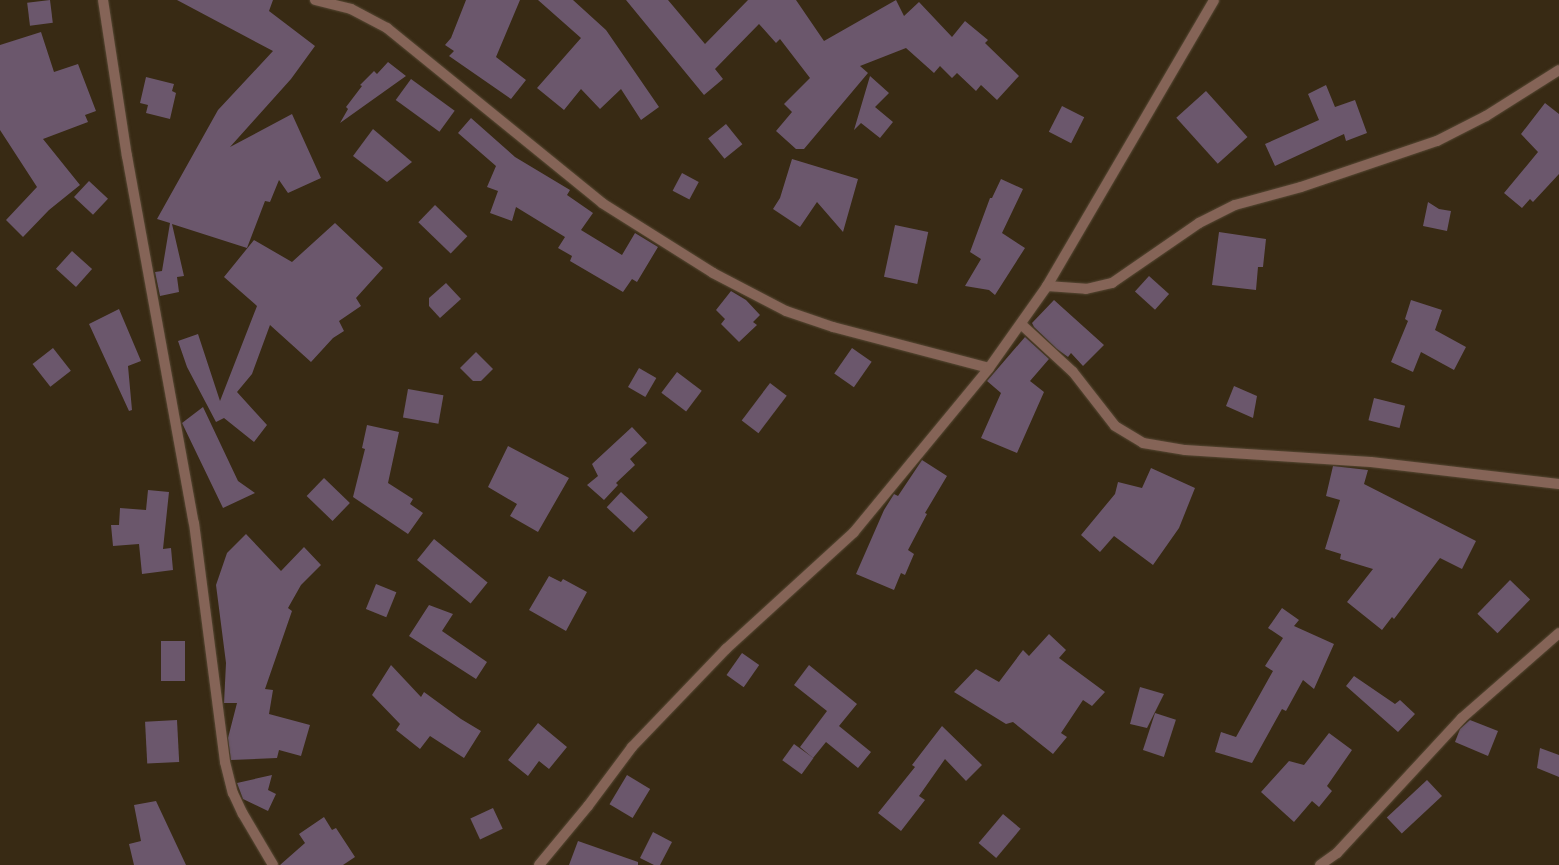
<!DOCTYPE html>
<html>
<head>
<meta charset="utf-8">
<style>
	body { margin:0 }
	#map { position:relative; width:1559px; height:865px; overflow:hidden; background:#382a14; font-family:"Roboto Condensed",sans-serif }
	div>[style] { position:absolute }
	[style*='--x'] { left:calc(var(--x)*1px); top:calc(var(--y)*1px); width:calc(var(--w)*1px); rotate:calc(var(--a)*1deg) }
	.building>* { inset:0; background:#6b576c; transform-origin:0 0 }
	.roads { filter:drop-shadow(0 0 1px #564834) drop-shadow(0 0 1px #564834) }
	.street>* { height:10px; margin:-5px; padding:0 5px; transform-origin:5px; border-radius:5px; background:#856457 }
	span { translate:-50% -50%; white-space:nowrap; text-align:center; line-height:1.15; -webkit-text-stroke:4px #1a140a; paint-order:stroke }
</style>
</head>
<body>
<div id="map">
	<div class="building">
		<i style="left:50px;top:0;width:23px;height:23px;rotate:83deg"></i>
		<i style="clip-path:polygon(177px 0,273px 0,269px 11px,315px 46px,291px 79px,230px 147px,292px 114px,321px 178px,288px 193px,279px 180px,270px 202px,265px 201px,247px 248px,172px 224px,184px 276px,177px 277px,179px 292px,160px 296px,155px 272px,162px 271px,170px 223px,157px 219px,218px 110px,273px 51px)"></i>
		<i style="clip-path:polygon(466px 0,520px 0,496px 57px,526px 80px,511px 99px,449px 56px,454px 51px,445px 45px,451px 38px)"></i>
		<i style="clip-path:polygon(538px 0,573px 0,606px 30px,659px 107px,641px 120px,621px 89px,600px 109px,581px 89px,564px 110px,537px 88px,581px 38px)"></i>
		<i style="clip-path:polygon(626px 0,668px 0,705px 44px,748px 0,796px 0,824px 41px,896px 0,904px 16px,919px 2px,952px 37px,965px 21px,988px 40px,985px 43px,1019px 76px,997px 100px,981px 85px,976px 91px,957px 73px,952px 78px,940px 66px,934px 73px,906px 48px,860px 66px,868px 73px,804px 149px,796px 149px,776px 131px,792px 112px,784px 104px,810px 78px,780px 39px,776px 43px,759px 24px,715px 69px,723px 79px,704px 95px)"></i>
		<i style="clip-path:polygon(41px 32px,54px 72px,78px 64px,96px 111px,85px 115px,88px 122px,43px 139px,80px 185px,49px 210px,23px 237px,6px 220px,37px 187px,0 130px,0 45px)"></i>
		<i style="clip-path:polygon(388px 62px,406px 76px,340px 123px,348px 109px,346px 107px,362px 86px,360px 85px,374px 71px,377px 74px)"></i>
		<i style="clip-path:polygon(870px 76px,889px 93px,875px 107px,893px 122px,880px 138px,861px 123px,854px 130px)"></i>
		<i style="clip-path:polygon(146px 77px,174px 84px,172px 91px,176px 93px,170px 119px,146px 113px,148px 105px,140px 103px)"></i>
		<i style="left:411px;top:79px;width:54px;height:26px;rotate:36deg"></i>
		<i style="clip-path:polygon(1326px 85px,1335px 107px,1355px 100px,1367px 133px,1346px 141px,1344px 134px,1275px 166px,1265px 144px,1319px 120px,1308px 94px)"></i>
		<i style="left:1206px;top:91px;width:62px;height:40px;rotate:48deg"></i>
		<i style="clip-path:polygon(1545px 103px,1559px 114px,1559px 174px,1533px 202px,1530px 199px,1522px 208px,1504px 193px,1538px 152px,1521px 134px)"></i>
		<i style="left:1062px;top:106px;width:25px;height:29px;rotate:27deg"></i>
		<i style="clip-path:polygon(471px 118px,515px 157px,570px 190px,567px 195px,593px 213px,581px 230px,622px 255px,635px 233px,658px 247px,637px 282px,632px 279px,623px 292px,570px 261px,572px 256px,558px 248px,565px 237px,516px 207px,512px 221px,490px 213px,498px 191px,487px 187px,496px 166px,458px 133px)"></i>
		<i style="left:726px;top:124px;width:26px;height:23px;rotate:51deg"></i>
		<i style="clip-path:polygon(373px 129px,412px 162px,387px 182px,353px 156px)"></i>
		<i style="clip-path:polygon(792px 159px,858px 179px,843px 232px,817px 202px,800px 227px,773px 209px,780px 198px)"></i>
		<i style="left:682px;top:173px;width:19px;height:20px;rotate:28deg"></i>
		<i style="clip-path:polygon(1001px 179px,1023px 189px,1002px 233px,1025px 248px,995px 295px,989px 290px,965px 286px,981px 259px,970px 252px,990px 198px,992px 198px)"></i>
		<i style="left:89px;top:181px;width:26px;height:22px;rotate:43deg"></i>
		<i style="clip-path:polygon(1428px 202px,1439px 209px,1451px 211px,1447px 231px,1423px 226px)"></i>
		<i style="left:435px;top:205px;width:45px;height:24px;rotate:44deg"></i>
		<i style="clip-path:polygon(335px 223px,383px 268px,356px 298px,361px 306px,339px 321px,344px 331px,333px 338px,311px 362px,270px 325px,252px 374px,237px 392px,267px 425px,254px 442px,224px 418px,216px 422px,187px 367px,178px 341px,198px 334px,220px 401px,257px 306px,224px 277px,254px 240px,292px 262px)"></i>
		<i style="left:895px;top:225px;width:34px;height:53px;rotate:12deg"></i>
		<i style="clip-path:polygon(1219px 232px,1266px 239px,1263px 267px,1258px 267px,1256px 290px,1212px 285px)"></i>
		<i style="left:72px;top:251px;width:27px;height:24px;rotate:42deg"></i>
		<i style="left:1149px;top:276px;width:27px;height:21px;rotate:42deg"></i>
		<i style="clip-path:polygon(446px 283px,461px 299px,440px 318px,429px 306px,429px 298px)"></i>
		<i style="clip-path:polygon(731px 291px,746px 300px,760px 315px,753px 322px,757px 325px,739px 342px,721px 324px,725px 319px,716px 310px)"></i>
		<i style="clip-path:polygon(1054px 300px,1104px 345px,1083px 366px,1071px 353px,1068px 357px,1057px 349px,1034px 327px,1032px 323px)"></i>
		<i style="clip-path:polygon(1411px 300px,1442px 310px,1435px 330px,1466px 347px,1454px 370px,1421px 352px,1413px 372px,1391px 362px,1408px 321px,1405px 319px)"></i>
		<i style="clip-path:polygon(119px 309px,141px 361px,128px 366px,132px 410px,129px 411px,89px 324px)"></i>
		<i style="clip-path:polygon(1025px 337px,1049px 359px,1030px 381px,1044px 392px,1017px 453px,981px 438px,1001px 393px,987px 381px)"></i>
		<i style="left:53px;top:348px;width:29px;height:26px;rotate:52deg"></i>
		<i style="left:852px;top:348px;width:24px;height:31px;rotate:35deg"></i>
		<i style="clip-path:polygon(476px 352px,493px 369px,481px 381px,473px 381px,460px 368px)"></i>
		<i style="left:639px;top:368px;width:20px;height:22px;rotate:30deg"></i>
		<i style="left:677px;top:372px;width:31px;height:26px;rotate:37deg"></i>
		<i style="left:770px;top:383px;width:21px;height:47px;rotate:37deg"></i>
		<i style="clip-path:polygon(1234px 386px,1257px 396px,1253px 418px,1226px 406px)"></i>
		<i style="left:408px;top:389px;width:36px;height:29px;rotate:10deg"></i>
		<i style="left:1374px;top:398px;width:32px;height:23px;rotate:14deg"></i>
		<i style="clip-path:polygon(203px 407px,238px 481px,255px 493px,223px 508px,182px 423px)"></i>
		<i style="clip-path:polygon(367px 425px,399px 432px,388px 483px,413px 499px,410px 504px,423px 513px,408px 534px,353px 497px,365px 449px,362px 448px)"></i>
		<i style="clip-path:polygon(632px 427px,647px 443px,630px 459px,635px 465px,616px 483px,618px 485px,604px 500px,587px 485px,598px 476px,592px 464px)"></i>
		<i style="clip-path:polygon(508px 446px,569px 478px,538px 532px,510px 516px,517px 504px,488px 487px)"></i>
		<i style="clip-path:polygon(922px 460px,947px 476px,925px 513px,927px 514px,908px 550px,914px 554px,905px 575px,901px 573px,894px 590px,856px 574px,884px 510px,894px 494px,898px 496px)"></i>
		<i style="clip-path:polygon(1333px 466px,1368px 470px,1364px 484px,1476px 541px,1462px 569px,1440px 558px,1394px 619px,1392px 617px,1382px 630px,1347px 602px,1373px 569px,1340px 559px,1341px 554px,1325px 549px,1340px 500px,1326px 496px)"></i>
		<i style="clip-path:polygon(1151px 468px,1195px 488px,1179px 528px,1153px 565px,1114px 536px,1100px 552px,1081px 535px,1115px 494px,1118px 482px,1142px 488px)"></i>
		<i style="left:324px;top:478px;width:36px;height:25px;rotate:44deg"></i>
		<i style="clip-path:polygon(148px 490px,169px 492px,163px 549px,171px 548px,173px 570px,142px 574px,139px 544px,113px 546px,111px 525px,119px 525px,120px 508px,146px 510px)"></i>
		<i style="left:621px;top:492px;width:37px;height:21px;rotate:43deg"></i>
		<i style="clip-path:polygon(246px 534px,281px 571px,304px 547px,321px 565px,301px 585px,288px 608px,292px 611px,265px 689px,273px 690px,269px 714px,310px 725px,301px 756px,279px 750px,277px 758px,231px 760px,228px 738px,237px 703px,224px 703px,226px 663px,216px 585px,227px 553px)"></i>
		<i style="left:434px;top:539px;width:69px;height:27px;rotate:39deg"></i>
		<i style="clip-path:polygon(549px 576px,561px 582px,563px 579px,587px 592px,566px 631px,529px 610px)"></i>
		<i style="left:1510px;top:580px;width:28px;height:47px;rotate:44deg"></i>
		<i style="left:376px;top:584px;width:22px;height:27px;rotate:22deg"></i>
		<i style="clip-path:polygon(429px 605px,453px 614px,442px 631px,487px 662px,476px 679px,409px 636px)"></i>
		<i style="clip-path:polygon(1282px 608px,1299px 620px,1294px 626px,1334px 644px,1314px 689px,1303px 680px,1286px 711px,1282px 709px,1252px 763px,1215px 752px,1221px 732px,1236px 737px,1273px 671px,1265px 666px,1283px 638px,1268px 628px)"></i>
		<i style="clip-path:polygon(1049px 634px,1066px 650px,1059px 658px,1105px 692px,1092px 706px,1083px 700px,1061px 733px,1067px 737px,1053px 754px,1013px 722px,1006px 724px,954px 692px,976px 669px,999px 682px,1023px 650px,1029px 656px)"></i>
		<i style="left:161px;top:641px;width:24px;height:40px"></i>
		<i style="left:742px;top:653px;width:21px;height:27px;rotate:35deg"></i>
		<i style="clip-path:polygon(391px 665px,421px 697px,424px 692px,461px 719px,481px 731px,464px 758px,430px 736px,420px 749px,396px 730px,400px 724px,372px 695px)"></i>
		<i style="clip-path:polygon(809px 665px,857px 704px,839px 726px,871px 752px,858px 768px,826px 742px,813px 758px,800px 747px,827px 711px,794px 685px)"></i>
		<i style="clip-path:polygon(1354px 676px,1395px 704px,1400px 700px,1415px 714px,1398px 732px,1346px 686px)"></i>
		<i style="clip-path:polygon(1140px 687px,1164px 694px,1147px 728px,1130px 724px)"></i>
		<i style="left:1155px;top:713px;width:22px;height:39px;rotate:18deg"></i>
		<i style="left:177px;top:720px;width:42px;height:32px;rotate:87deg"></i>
		<i style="clip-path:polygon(1470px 720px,1498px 731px,1488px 756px,1455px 742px,1460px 729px)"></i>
		<i style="clip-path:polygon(538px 723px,567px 747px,549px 769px,539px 761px,528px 776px,508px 760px)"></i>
		<i style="clip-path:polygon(942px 726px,982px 765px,966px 781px,945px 759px,919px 796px,925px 800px,901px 831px,878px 813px,915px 767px,912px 765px)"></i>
		<i style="clip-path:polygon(1329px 733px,1352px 750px,1327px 786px,1332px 791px,1319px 807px,1312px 801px,1294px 822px,1261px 792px,1289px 761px,1304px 765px)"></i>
		<i style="left:794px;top:744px;width:24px;height:20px;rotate:36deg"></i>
		<i style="clip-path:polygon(1540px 748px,1559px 755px,1559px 777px,1537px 768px)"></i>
		<i style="clip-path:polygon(272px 775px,268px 790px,276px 794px,268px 811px,243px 799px,237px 783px)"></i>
		<i style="left:627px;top:775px;width:27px;height:34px;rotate:31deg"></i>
		<i style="left:1427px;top:780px;width:22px;height:55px;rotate:47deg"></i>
		<i style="clip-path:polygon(156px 801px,186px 865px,134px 865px,129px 844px,141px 841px,134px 805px)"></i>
		<i style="left:493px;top:808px;width:23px;height:25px;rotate:65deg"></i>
		<i style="left:1003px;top:814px;width:23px;height:38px;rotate:40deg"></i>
		<i style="clip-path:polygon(324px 817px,332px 830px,336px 828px,355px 857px,343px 865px,280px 865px,305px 843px,299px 834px)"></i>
		<i style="clip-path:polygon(653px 832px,672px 842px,660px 865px,654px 865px,640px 858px)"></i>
		<i style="clip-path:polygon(578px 841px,638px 862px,638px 865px,569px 865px)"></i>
	</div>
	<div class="roads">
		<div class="street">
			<i style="--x:103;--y:0;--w:158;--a:81.3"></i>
			<i style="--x:127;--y:156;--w:373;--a:79.7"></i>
			<i style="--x:194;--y:523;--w:241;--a:82.6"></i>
			<i style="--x:225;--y:762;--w:32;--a:76"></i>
			<i style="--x:233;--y:793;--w:23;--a:65"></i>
			<i style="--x:243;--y:814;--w:59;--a:59.5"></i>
			<i style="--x:315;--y:0;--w:37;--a:14"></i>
			<i style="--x:351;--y:9;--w:41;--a:27.8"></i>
			<i style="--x:387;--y:28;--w:277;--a:39.1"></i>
			<i style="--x:602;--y:203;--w:131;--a:32.2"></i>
			<i style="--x:713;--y:273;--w:82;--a:27.5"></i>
			<i style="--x:786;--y:311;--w:50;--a:18.8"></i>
			<i style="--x:833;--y:327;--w:161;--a:14.7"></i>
			<i style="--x:1047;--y:286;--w:39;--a:4"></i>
			<i style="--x:1086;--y:289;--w:27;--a:-13"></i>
			<i style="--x:1112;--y:283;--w:106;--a:-34.6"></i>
			<i style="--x:1199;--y:223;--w:40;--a:-26.6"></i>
			<i style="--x:1235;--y:205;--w:68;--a:-15.3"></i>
			<i style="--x:1301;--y:187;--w:144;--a:-18.7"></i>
			<i style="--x:1437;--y:141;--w:55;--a:-27"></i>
			<i style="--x:1486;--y:116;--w:86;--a:-32.2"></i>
			<i style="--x:1022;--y:325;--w:69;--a:42.7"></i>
			<i style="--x:1073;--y:372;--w:68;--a:52.1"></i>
			<i style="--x:1115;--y:426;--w:33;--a:31"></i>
			<i style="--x:1143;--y:443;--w:43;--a:9.5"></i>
			<i style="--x:1185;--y:450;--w:186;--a:3.7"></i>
			<i style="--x:1371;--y:462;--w:189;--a:6.7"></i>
			<i style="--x:539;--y:865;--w:77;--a:-50.3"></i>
			<i style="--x:588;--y:806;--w:74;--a:-53.3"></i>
			<i style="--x:632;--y:747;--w:136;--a:-46.2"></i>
			<i style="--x:726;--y:649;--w:173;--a:-42.4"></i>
			<i style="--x:854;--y:532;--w:212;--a:-50.5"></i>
			<i style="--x:989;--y:368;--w:100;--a:-54.7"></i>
			<i style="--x:1047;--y:286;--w:331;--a:-59.7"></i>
			<i style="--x:1320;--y:865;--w:21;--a:-35"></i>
			<i style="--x:1337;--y:853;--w:184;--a:-47.2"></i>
			<i style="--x:1462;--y:718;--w:129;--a:-41.2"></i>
		</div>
	</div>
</div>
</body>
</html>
